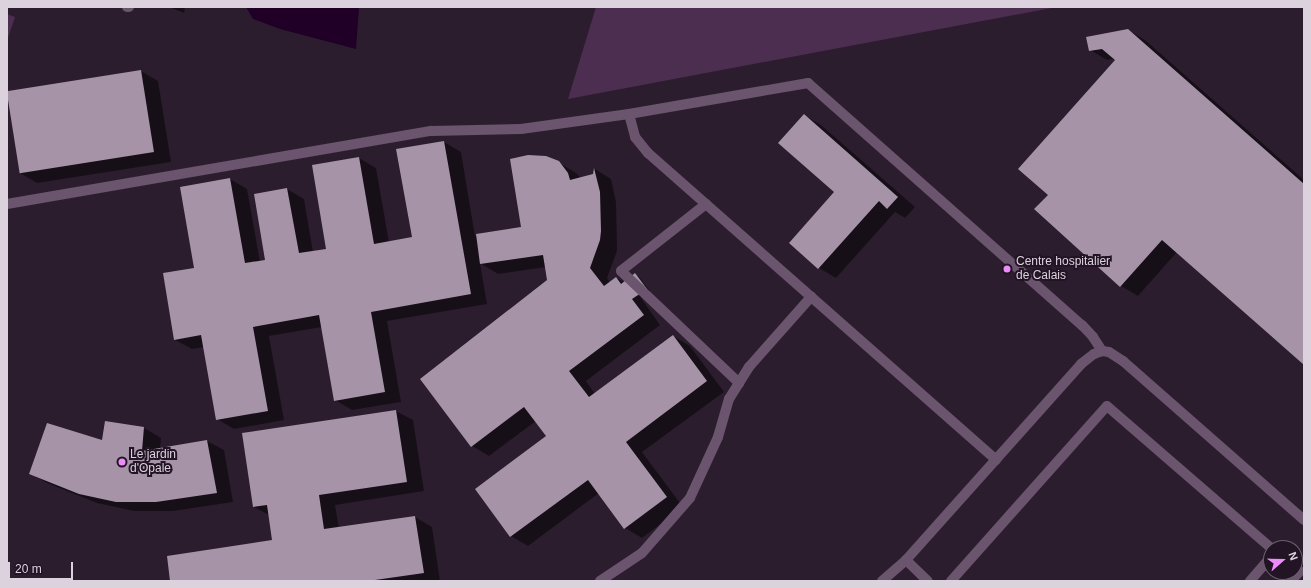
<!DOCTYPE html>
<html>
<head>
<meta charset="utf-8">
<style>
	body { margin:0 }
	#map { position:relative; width:1311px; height:588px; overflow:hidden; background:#2c1d2e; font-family:Helvetica,sans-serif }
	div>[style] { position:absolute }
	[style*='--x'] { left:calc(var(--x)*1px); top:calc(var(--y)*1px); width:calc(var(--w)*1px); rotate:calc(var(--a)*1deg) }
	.green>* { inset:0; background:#4c2e51 }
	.water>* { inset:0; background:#200026 }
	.shadow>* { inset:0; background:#0007 }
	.building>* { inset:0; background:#a693a8; transform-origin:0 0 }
	.minor>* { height:10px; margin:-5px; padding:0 5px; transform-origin:5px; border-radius:5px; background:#6b546e }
	.dots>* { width:11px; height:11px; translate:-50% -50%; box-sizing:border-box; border:2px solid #221424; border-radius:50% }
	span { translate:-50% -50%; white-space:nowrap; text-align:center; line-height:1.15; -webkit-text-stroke:4px #221424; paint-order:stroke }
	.poi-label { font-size:12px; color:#dcd2dd }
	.left { translate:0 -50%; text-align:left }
	.frame { position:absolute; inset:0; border:8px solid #dcd2dd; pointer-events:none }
	.north { position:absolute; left:1263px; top:540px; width:40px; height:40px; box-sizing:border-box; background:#221424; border:1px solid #6c606e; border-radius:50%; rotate:70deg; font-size:11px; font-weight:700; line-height:16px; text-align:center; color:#dcd2dd }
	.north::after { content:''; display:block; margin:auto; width:14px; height:18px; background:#ec8cfb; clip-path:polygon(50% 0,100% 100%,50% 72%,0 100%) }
	.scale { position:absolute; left:8px; top:562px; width:65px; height:18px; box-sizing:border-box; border:2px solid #dcd2dd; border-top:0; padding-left:5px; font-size:12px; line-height:14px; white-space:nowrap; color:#dcd2dd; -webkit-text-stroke:3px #221424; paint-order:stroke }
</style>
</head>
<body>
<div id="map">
	<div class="green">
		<i style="clip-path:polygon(596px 7px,1057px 7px,568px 99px)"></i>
		<i style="clip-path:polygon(7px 14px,15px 17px,7px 41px)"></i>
	</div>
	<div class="water">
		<i style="clip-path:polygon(246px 7px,359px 7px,356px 49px,280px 29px,253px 19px)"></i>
	</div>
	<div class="shadow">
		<i style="clip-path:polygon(169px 7px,185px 7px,184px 13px)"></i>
		<i style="clip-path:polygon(1128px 30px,1145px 40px,1304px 180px,1304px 365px,1177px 252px,1138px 296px,1121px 286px,1049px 195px,1117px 58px,1107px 60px,1090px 50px)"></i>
		<i style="clip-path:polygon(141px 71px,158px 81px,171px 162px,37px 183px,20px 173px)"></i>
		<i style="clip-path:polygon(804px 115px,821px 125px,915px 207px,905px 218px,895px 212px,836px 278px,819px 268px,790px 243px,835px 192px)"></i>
		<i style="clip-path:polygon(444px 142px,461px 152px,475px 236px,522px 228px,558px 162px,576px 173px,581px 178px,594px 175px,595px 169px,611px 179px,616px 202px,617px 242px,617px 251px,607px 278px,610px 283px,616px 278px,624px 282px,635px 275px,639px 277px,650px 291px,641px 298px,660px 325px,586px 381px,595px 394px,673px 336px,690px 346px,724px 392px,642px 452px,683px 507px,642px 538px,625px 528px,599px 493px,528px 546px,511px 536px,476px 489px,547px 436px,536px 421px,489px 456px,472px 446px,548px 281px,546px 267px,498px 274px,480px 263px,487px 304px,387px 321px,401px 402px,352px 410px,335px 400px,322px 327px,269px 336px,284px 420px,234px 429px,217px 419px,204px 347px,192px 349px,175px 340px,195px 269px,230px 179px,247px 189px,260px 262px,267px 261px,255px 195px,287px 189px,304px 199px,313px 252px,328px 250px,359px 158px,376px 168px,389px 242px,413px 238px)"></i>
		<i style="clip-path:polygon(396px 411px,413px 420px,424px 491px,335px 505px,339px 528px,415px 517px,432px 527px,440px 581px,171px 581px,273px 541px,269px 515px,254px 507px)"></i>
		<i style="clip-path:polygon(144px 428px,161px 438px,160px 449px,207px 441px,224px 450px,233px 502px,173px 511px,134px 511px,97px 503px,47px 483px,30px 473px,102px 441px)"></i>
	</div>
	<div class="building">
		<i style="clip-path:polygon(1128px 29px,1304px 184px,1304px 365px,1162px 240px,1120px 287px,1034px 209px,1048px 195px,1018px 169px,1115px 60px,1102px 49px,1089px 51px,1086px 37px)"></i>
		<i style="left:141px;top:70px;width:83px;height:136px;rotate:81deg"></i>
		<i style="clip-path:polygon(804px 114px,898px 197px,887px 209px,879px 201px,818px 269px,789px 243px,834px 192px,778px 143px)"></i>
		<i style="clip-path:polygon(444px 141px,471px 294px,371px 312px,385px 392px,334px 401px,319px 315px,253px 327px,268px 411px,216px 420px,201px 335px,174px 340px,163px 273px,194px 268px,180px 187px,230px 178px,245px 263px,265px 260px,254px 194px,287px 188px,299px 253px,326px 249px,312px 165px,359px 157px,374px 244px,412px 237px,396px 149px)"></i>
		<i style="clip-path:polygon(528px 155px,546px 156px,559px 161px,568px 173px,570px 180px,593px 174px,594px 168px,600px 192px,601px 231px,600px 240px,590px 268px,604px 286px,616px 277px,621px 284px,635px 273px,647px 289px,632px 299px,644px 315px,569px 371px,589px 397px,673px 335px,707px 381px,626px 442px,667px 497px,624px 529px,588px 480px,510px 537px,475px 489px,546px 436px,524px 407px,471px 447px,420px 379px,547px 280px,543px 255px,480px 264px,476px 234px,521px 227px,510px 159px)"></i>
		<i style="clip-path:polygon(396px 410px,407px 482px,319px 495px,324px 529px,415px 516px,424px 573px,368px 581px,170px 581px,167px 556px,272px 540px,267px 505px,253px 507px,242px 433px)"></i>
		<i style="clip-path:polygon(105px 421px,144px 427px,142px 451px,207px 440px,217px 493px,156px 502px,116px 502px,79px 494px,29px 474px,47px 423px,102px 440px)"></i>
	</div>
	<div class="minor">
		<i style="--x:127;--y:7;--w:2;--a:0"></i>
		<i style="--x:629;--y:114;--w:24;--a:75"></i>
		<i style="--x:635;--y:137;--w:21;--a:51"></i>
		<i style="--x:648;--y:153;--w:464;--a:41.4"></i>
		<i style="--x:7;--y:204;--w:430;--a:-9.8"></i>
		<i style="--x:431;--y:131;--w:90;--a:-1.3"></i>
		<i style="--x:521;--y:129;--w:109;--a:-7.9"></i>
		<i style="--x:629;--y:114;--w:182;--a:-9.8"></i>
		<i style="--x:808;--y:83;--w:366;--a:41.5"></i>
		<i style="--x:1082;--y:325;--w:16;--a:47"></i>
		<i style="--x:1093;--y:337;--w:17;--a:57"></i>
		<i style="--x:706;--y:204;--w:108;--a:141.8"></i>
		<i style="--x:621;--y:271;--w:163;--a:43.5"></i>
		<i style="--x:906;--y:560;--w:30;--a:44"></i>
		<i style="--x:600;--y:581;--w:50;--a:-33.7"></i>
		<i style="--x:642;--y:553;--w:73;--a:-48.9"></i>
		<i style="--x:690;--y:498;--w:67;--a:-65.3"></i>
		<i style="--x:718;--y:437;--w:40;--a:-74"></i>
		<i style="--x:729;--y:399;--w:38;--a:-58"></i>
		<i style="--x:749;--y:367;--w:94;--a:-48.5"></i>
		<i style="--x:882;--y:581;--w:32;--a:-41"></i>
		<i style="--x:906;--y:560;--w:263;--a:-48.2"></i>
		<i style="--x:1081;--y:364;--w:16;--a:-38"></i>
		<i style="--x:1094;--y:354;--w:9;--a:-21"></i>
		<i style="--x:1102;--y:351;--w:7;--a:8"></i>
		<i style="--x:1109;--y:352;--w:17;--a:33"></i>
		<i style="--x:1123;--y:361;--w:241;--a:41.3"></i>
		<i style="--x:951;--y:581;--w:234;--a:-48.3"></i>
		<i style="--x:1107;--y:406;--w:217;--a:40.9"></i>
		<i style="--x:1250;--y:581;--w:32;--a:-49"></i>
		<i style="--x:1291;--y:581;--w:13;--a:-48"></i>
	</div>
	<div class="dots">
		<i style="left:1007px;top:269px;background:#ec8cfb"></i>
		<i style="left:122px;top:462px;background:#ec8cfb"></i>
	</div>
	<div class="poi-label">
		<span class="left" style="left:1016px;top:269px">Centre hospitalier<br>de Calais</span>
		<span class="left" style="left:130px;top:462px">Le jardin<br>d'Opale</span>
	</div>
	<div class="frame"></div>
	<div class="north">N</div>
	<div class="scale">20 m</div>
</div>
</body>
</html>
